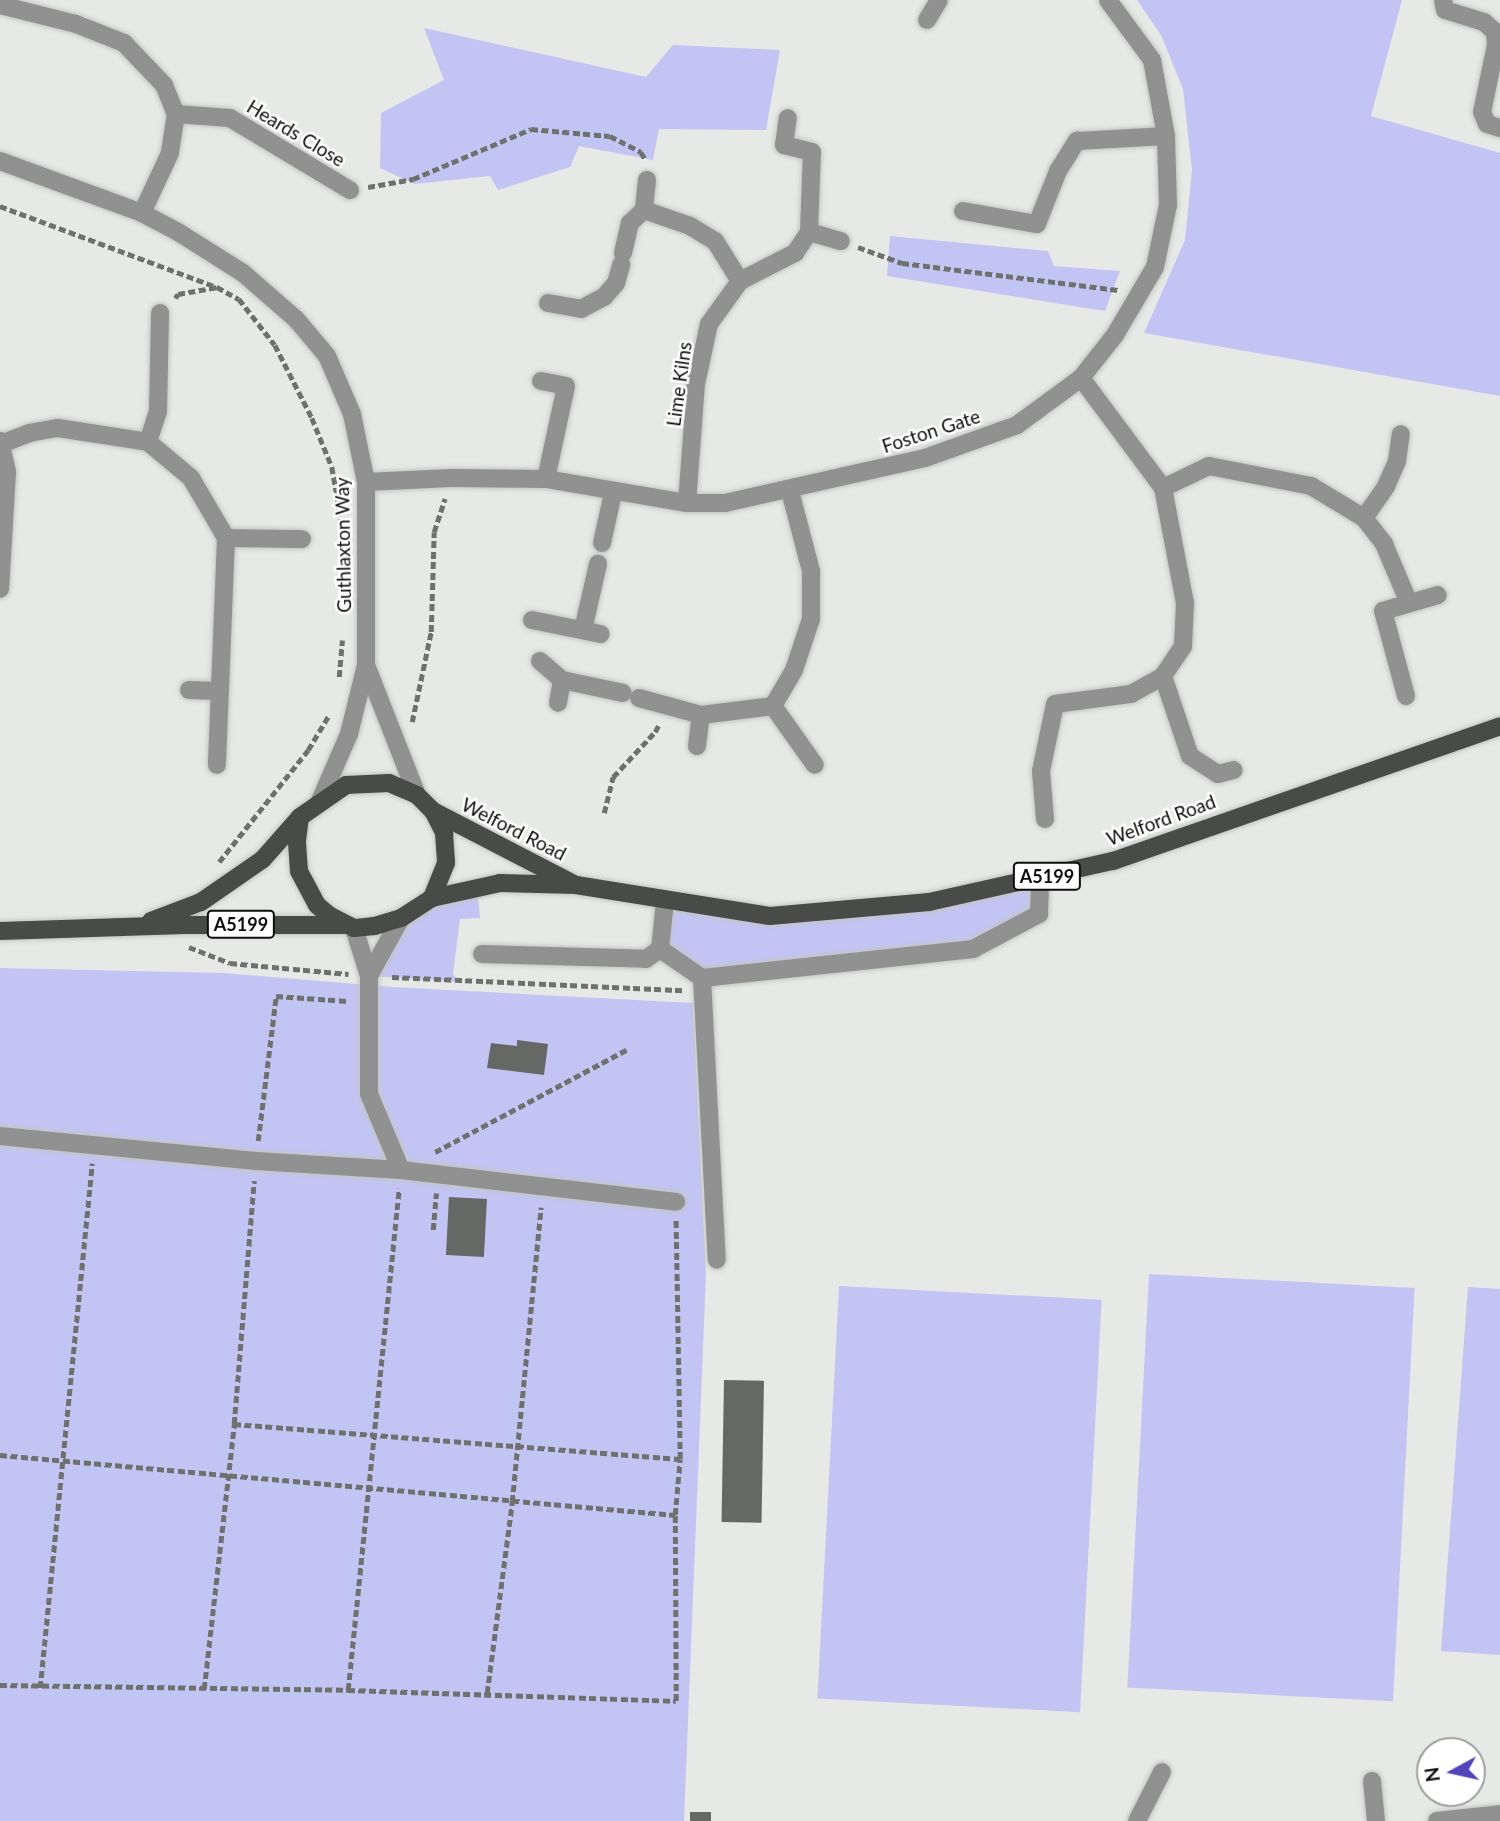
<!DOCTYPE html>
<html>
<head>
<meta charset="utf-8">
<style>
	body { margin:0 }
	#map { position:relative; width:1500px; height:1821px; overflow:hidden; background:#e6e9e6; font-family:Lato,sans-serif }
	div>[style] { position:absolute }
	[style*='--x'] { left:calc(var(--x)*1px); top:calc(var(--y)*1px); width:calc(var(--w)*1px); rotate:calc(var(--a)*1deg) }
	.green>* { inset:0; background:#c2c5f3; transform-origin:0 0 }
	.building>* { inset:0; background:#666866; transform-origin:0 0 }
	.path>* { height:4.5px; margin-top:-2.25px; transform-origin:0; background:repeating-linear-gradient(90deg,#6f716f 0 7px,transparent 0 10.5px) }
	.roads { filter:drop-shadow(0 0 2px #c3c6c3) drop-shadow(0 0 2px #c3c6c3) }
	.minor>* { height:18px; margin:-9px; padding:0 9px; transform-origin:9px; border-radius:9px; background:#909190 }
	.major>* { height:18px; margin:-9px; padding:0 9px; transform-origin:9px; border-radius:9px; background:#494b49 }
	span { translate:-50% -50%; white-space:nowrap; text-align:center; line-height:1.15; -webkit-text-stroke:5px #fff; paint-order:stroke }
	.shield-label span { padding:2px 5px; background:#fff; border:2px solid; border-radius:5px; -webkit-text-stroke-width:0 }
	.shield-label { font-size:18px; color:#0d0e0d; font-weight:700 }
	.street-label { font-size:19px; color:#0d0e0d }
	.north { position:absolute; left:1416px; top:1737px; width:70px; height:70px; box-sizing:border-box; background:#fff; border:2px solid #9e9f9e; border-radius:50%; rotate:262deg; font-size:19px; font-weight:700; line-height:28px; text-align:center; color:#0d0e0d }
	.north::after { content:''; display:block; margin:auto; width:24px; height:32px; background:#5244bb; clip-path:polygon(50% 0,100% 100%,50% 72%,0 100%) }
</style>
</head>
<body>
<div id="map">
	<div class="green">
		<i style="clip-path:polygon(1137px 0,1402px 0,1371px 116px,1500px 153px,1500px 396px,1144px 333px,1185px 240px,1192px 170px,1183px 89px,1161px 35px)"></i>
		<i style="clip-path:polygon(424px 28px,646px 77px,673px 45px,780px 50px,766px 130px,659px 129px,653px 160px,579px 146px,570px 167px,498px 190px,490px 176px,414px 184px,380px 168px,381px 113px,444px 80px)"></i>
		<i style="clip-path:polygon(890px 236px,1048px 251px,1054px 266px,1120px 271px,1105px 311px,887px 276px)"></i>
		<i style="clip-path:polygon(1040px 877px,1039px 914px,973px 949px,702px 978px,660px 949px,665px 901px,770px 916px)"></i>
		<i style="clip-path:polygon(477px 887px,480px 918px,460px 919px,453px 974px,459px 982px,369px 976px,401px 918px)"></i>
		<i style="clip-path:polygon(0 968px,224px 973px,393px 987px,693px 1003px,706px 1274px,684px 1821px,0 1821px)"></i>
		<i style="left:1149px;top:1274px;width:266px;height:414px;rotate:3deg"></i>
		<i style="left:839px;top:1286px;width:263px;height:413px;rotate:3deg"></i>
		<i style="clip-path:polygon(1468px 1287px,1500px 1289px,1500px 1655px,1441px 1651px)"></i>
	</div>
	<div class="building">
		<i style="clip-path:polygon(517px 1040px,548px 1044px,544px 1075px,487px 1068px,491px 1043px,517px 1046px)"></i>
		<i style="left:449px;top:1197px;width:38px;height:58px;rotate:3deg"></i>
		<i style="left:724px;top:1380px;width:40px;height:142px;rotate:1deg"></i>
		<i style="left:690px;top:1812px;width:21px;height:9px"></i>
	</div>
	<div class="path">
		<i style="--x:368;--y:187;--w:46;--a:-10.1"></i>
		<i style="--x:413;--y:179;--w:128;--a:-23"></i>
		<i style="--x:531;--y:129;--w:79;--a:5.1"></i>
		<i style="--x:610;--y:136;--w:35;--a:27"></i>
		<i style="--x:641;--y:152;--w:8;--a:60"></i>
		<i style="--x:0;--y:206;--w:232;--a:20.5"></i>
		<i style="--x:217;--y:287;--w:25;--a:29"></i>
		<i style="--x:239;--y:299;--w:58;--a:52"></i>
		<i style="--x:275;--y:345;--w:82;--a:63.1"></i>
		<i style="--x:312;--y:418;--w:53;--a:67.8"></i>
		<i style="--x:332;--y:467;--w:57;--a:79.9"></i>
		<i style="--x:858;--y:247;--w:47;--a:20"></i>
		<i style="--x:902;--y:263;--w:218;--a:7.1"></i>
		<i style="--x:175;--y:298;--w:5;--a:-53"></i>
		<i style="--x:178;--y:294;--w:39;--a:-10"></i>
		<i style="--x:339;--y:677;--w:37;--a:-85"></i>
		<i style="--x:412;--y:722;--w:92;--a:-78.1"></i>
		<i style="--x:431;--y:632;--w:100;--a:-88.3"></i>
		<i style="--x:434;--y:532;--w:35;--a:-72"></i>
		<i style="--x:604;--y:813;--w:37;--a:-76"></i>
		<i style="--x:613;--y:777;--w:62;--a:-47"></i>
		<i style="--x:655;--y:732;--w:9;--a:-63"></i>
		<i style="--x:219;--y:862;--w:143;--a:-51.5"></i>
		<i style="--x:308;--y:750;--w:41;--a:-59"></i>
		<i style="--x:189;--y:947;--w:44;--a:21.3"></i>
		<i style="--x:230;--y:963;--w:119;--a:5.3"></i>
		<i style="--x:392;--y:977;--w:291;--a:2.6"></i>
		<i style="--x:258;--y:1141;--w:146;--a:-82.9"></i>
		<i style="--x:276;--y:996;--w:72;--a:4"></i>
		<i style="--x:435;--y:1152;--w:217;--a:-28.1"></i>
		<i style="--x:433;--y:1230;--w:37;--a:-85"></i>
		<i style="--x:234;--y:1424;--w:447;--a:4.5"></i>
		<i style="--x:0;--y:1455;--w:678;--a:5.08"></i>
		<i style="--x:0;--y:1685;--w:348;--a:0.8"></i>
		<i style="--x:348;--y:1690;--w:328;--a:1.9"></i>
		<i style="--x:676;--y:1701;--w:186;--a:-90.3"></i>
		<i style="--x:675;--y:1515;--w:56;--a:-84.9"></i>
		<i style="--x:680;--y:1459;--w:239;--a:-91"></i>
		<i style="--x:40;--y:1688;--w:527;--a:-84.33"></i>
		<i style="--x:204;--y:1689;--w:267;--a:-83.5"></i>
		<i style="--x:234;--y:1424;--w:244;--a:-85.3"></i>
		<i style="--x:348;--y:1690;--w:504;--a:-84.19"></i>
		<i style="--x:487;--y:1693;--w:193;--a:-82.5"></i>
		<i style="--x:512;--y:1502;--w:296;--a:-84.4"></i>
	</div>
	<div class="roads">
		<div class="minor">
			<i style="--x:1443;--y:0;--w:10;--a:79"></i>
			<i style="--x:1445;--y:10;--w:41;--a:17.1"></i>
			<i style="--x:1484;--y:22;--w:15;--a:42"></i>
			<i style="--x:1495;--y:32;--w:13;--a:86"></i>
			<i style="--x:1496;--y:45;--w:68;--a:101.8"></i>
			<i style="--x:1482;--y:112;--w:13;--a:67"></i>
			<i style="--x:1487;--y:124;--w:14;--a:17"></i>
			<i style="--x:0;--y:5;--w:78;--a:14"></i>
			<i style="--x:76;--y:24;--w:52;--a:21.6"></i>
			<i style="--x:124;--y:43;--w:58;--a:46.4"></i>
			<i style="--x:164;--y:85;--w:31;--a:68"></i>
			<i style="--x:176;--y:114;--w:39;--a:99"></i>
			<i style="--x:170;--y:153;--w:66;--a:115"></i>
			<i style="--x:927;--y:20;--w:23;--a:-59"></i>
			<i style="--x:176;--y:114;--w:54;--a:4.2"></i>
			<i style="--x:230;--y:118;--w:140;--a:31"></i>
			<i style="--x:0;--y:161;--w:151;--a:20.1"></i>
			<i style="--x:142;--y:213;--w:41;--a:27.8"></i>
			<i style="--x:178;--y:232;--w:77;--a:32.2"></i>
			<i style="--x:243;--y:273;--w:70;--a:41"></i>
			<i style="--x:296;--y:319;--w:48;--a:50"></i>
			<i style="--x:327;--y:356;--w:63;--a:66.7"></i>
			<i style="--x:352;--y:414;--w:69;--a:78.4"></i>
			<i style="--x:366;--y:482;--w:183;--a:90"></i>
			<i style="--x:366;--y:665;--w:71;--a:103.8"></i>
			<i style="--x:349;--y:734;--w:75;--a:113.5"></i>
			<i style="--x:647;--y:180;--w:30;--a:96"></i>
			<i style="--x:644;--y:210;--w:49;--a:19.2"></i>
			<i style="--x:690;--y:226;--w:29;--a:31"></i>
			<i style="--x:715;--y:241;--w:47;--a:58"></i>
			<i style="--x:963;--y:211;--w:75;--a:10"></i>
			<i style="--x:1037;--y:224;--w:57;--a:-68.4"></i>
			<i style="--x:1058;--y:171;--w:36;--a:-58"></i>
			<i style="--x:1077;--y:141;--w:89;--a:-3.2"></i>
			<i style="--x:809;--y:232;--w:33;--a:16"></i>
			<i style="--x:623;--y:253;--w:31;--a:-77"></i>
			<i style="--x:630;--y:223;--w:19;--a:-43"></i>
			<i style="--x:548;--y:303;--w:34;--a:10"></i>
			<i style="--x:581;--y:309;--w:26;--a:-28"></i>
			<i style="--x:604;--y:297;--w:18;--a:-49"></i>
			<i style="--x:616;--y:283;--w:19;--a:-74"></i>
			<i style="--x:541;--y:381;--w:25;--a:11"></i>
			<i style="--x:566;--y:386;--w:95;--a:102.1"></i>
			<i style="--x:0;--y:441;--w:32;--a:77"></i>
			<i style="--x:7;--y:472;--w:117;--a:93.4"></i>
			<i style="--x:148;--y:442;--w:33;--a:-72"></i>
			<i style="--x:158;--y:411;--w:98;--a:-88.8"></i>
			<i style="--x:1;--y:444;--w:30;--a:-21"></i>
			<i style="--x:29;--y:433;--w:29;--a:-10"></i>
			<i style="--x:58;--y:428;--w:91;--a:8.8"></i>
			<i style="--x:148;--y:442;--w:56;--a:39.9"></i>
			<i style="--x:191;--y:478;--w:69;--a:59.7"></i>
			<i style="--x:226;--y:538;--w:227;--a:92.3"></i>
			<i style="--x:366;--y:482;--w:85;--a:-2.7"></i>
			<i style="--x:451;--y:478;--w:95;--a:0.6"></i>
			<i style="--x:546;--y:479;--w:143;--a:9.7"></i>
			<i style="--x:687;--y:503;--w:38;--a:0"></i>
			<i style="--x:725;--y:503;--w:205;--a:-12.7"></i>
			<i style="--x:925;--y:458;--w:98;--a:-19.7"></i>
			<i style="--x:1017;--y:425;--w:79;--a:-36.3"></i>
			<i style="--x:1081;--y:378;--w:55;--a:-51.7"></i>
			<i style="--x:1115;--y:335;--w:79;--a:-59.5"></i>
			<i style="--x:1155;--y:267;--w:63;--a:-78.2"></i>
			<i style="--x:1168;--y:205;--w:69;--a:-91.7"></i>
			<i style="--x:1166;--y:136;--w:77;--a:-100.4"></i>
			<i style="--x:1152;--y:60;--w:74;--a:-126.3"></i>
			<i style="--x:1163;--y:488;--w:51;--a:-25.6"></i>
			<i style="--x:1209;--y:466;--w:104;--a:11.1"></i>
			<i style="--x:1311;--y:486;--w:62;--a:31.1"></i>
			<i style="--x:1364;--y:518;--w:33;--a:52"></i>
			<i style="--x:1384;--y:544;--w:64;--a:67"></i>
			<i style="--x:687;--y:503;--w:119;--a:-85.7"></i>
			<i style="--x:696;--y:384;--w:61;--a:-77.8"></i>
			<i style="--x:709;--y:324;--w:53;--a:-54.2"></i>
			<i style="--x:740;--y:281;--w:62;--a:-27"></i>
			<i style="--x:795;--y:253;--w:25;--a:-56"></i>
			<i style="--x:809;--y:232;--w:80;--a:-87.9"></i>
			<i style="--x:812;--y:152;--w:29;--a:-166"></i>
			<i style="--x:784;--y:145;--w:27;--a:-82"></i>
			<i style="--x:1364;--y:518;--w:39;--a:-55"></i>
			<i style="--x:1386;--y:486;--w:27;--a:-66"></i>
			<i style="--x:1397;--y:461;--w:27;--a:-82"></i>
			<i style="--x:226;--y:538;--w:76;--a:0.8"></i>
			<i style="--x:602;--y:543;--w:51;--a:-77.6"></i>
			<i style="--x:532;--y:620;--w:70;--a:11.5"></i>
			<i style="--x:583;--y:630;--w:68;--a:-77.2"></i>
			<i style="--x:540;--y:661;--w:29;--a:41"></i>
			<i style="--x:562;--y:680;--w:23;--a:100"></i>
			<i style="--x:366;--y:665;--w:140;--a:68.6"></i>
			<i style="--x:1163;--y:676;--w:84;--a:71.4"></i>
			<i style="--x:1190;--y:756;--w:33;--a:33"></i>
			<i style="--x:1218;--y:774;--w:16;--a:-14"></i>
			<i style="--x:562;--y:680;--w:62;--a:12"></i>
			<i style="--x:189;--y:690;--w:30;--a:2"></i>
			<i style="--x:1406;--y:696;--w:88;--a:-105.1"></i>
			<i style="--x:1383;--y:611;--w:57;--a:-16.2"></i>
			<i style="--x:639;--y:698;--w:64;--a:15.3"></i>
			<i style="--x:701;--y:715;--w:73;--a:-7.1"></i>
			<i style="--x:773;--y:706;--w:42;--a:-59.7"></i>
			<i style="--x:794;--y:670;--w:54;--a:-71.6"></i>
			<i style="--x:811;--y:619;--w:48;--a:-90"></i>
			<i style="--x:811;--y:571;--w:83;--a:-104.7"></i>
			<i style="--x:773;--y:706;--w:72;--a:54.6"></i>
			<i style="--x:697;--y:746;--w:31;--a:-83"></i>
			<i style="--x:1045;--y:819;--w:48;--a:-94.8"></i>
			<i style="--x:1041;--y:771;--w:68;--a:-78.2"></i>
			<i style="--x:1055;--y:704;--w:77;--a:-7.5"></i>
			<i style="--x:1131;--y:694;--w:37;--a:-29"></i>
			<i style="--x:1163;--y:676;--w:36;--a:-56"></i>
			<i style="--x:1183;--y:646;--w:43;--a:-87.3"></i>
			<i style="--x:1185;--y:603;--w:117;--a:-100.8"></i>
			<i style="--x:1163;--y:488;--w:137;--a:-126.7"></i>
			<i style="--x:665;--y:901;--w:48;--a:95.9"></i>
			<i style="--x:660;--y:949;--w:51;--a:34.6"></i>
			<i style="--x:702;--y:978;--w:273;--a:-6.1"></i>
			<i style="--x:973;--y:949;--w:75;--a:-27.9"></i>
			<i style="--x:1039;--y:914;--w:37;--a:-88"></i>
			<i style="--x:354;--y:928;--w:50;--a:72.6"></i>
			<i style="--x:369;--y:976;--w:118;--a:90"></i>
			<i style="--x:369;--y:1094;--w:82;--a:67.2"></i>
			<i style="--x:482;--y:954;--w:164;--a:1.7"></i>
			<i style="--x:646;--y:959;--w:17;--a:-36"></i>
			<i style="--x:369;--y:976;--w:66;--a:-61.1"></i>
			<i style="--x:702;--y:978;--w:282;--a:87"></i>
			<i style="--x:0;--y:1136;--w:257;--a:5.6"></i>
			<i style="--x:256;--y:1161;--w:145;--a:3.6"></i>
			<i style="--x:401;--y:1170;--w:277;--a:6.6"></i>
			<i style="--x:1372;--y:1781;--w:40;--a:84.3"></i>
			<i style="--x:1137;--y:1821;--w:55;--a:-63"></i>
			<i style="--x:1437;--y:1821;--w:63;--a:-6.3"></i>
		</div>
		<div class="major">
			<i style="--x:433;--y:811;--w:25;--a:63"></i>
			<i style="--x:444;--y:833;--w:30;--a:86"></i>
			<i style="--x:446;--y:863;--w:38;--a:112"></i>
			<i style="--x:432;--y:898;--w:37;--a:147"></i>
			<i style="--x:401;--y:918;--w:28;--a:163"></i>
			<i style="--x:374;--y:926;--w:20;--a:174"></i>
			<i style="--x:354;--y:928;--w:27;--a:-153"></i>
			<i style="--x:330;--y:916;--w:17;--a:-140"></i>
			<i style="--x:317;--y:905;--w:38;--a:-118"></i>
			<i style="--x:299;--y:871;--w:30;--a:-94"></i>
			<i style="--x:297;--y:841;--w:24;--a:-83"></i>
			<i style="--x:300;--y:817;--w:56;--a:-34.8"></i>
			<i style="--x:346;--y:785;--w:43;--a:-2.7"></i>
			<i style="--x:389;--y:783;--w:30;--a:23"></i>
			<i style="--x:417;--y:795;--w:23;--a:45"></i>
			<i style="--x:433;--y:811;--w:157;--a:27.4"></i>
			<i style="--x:432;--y:898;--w:70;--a:-12.4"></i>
			<i style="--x:500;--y:883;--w:76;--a:1.5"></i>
			<i style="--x:576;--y:885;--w:196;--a:9.1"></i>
			<i style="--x:770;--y:916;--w:160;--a:-5"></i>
			<i style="--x:929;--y:902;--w:189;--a:-12.6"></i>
			<i style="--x:1113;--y:861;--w:410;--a:-19.2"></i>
			<i style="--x:151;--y:921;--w:53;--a:-20.8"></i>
			<i style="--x:201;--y:902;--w:75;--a:-34.7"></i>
			<i style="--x:263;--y:859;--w:56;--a:-48.6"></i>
			<i style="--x:0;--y:931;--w:184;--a:-1.9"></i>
			<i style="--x:184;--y:925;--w:160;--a:0"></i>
		</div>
	</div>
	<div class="shield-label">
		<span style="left:1047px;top:876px">A5199</span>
		<span style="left:241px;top:924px">A5199</span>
	</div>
	<div class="street-label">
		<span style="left:296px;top:133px;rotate:31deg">Heards Close</span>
		<span style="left:679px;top:384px;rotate:-82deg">Lime Kilns</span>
		<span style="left:931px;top:431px;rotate:-18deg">Foston Gate</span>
		<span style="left:343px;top:545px;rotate:-91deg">Guthlaxton Way</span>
		<span style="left:1161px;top:820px;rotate:-20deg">Welford Road</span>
		<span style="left:514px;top:829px;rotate:27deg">Welford Road</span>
	</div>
	<div class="north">N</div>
</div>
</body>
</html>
